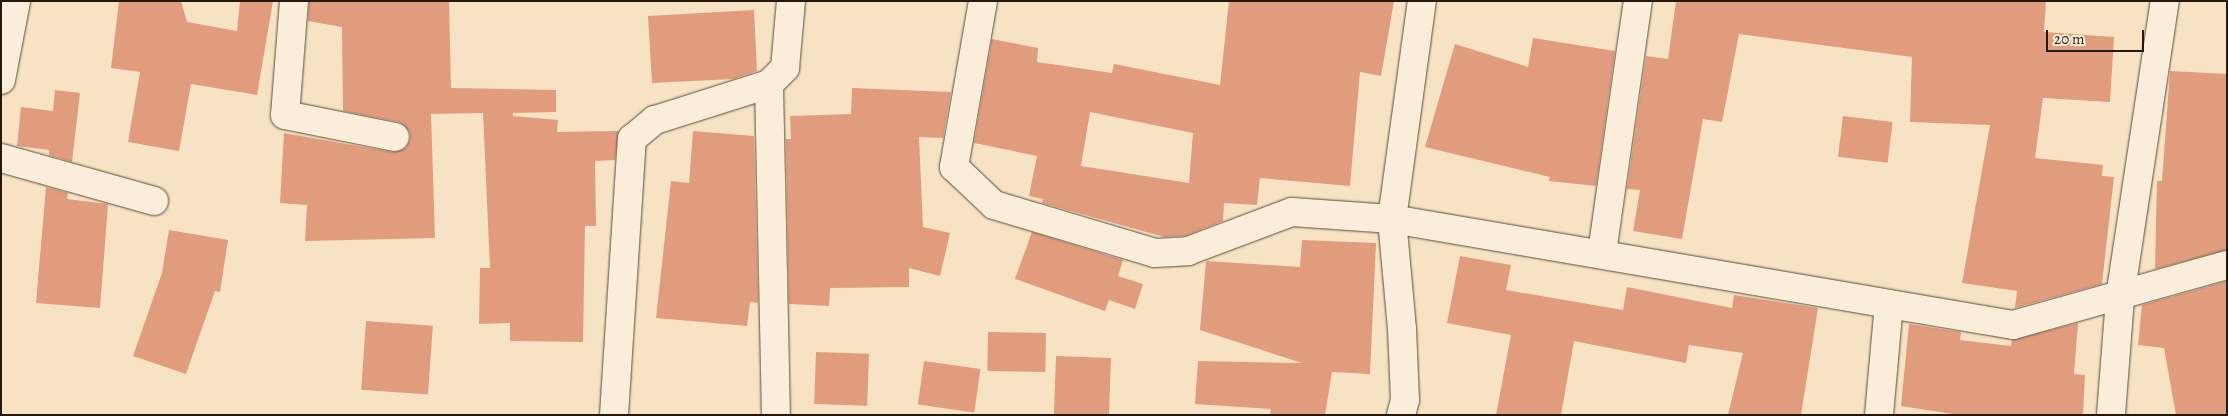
<!DOCTYPE html>
<html>
<head>
<meta charset="utf-8">
<style>
	body { margin:0 }
	#map { position:relative; width:2228px; height:416px; overflow:hidden; background:#f7e3c4; font-family:Alegreya,serif }
	div>[style] { position:absolute }
	[style*='--x'] { left:calc(var(--x)*1px); top:calc(var(--y)*1px); width:calc(var(--w)*1px); rotate:calc(var(--a)*1deg) }
	.building>* { inset:0; background:#e09c7d; transform-origin:0 0 }
	.roads { filter:drop-shadow(0 0 1px #584c3b) drop-shadow(0 0 1px #584c3b) }
	.minor>* { height:28px; margin:-14px; padding:0 14px; transform-origin:14px; border-radius:14px; background:#faedd9 }
	span { translate:-50% -50%; white-space:nowrap; text-align:center; line-height:1.15; -webkit-text-stroke:4px #faedd9; paint-order:stroke }
	.frame { position:absolute; inset:0; border:2px solid #23190d; pointer-events:none }
	.scale { position:absolute; left:2046px; top:30px; width:98px; height:22px; box-sizing:border-box; border:2px solid #23190d; border-top:0; padding-left:6px; font-size:15px; line-height:18px; white-space:nowrap; color:#23190d; -webkit-text-stroke:4px #faedd9; paint-order:stroke }
</style>
</head>
<body>
<div id="map">
	<div class="building">
		<i style="clip-path:polygon(119px 1px,181px 1px,187px 22px,237px 31px,240px 1px,273px 1px,257px 95px,191px 84px,179px 151px,128px 142px,140px 72px,111px 68px)"></i>
		<i style="clip-path:polygon(309px 1px,449px 1px,451px 88px,556px 90px,556px 112px,513px 113px,513px 116px,558px 120px,557px 132px,619px 131px,615px 160px,595px 161px,596px 226px,585px 226px,583px 342px,510px 341px,510px 323px,479px 324px,480px 268px,490px 268px,483px 113px,431px 114px,435px 238px,305px 241px,307px 205px,280px 203px,284px 133px,392px 152px,406px 148px,410px 140px,410px 132px,399px 122px,343px 111px,342px 27px,308px 21px)"></i>
		<i style="clip-path:polygon(evenodd,1229px 1px,1394px 1px,1381px 76px,1360px 72px,1350px 186px,1260px 178px,1257px 205px,1224px 203px,1223px 221px,1185px 236px,1164px 237px,1042px 203px,1043px 199px,1029px 196px,1037px 156px,974px 143px,992px 39px,1038px 48px,1037px 62px,1112px 73px,1114px 64px,1220px 85px,1229px 1px,1090px 112px,1193px 133px,1189px 183px,1081px 166px,1090px 112px)"></i>
		<i style="clip-path:polygon(1676px 1px,2046px 1px,2044px 32px,2114px 37px,2110px 102px,2043px 98px,2035px 158px,2103px 165px,2102px 176px,2114px 177px,2102px 284px,2015px 308px,2017px 291px,1962px 283px,1990px 125px,1910px 122px,1912px 57px,1739px 34px,1722px 122px,1703px 119px,1682px 239px,1633px 231px,1640px 190px,1627px 189px,1646px 56px,1668px 59px)"></i>
		<i style="clip-path:polygon(754px 10px,757px 71px,733px 79px,652px 83px,648px 16px)"></i>
		<i style="clip-path:polygon(1533px 38px,1615px 51px,1596px 186px,1549px 181px,1550px 177px,1425px 147px,1455px 44px,1528px 67px)"></i>
		<i style="clip-path:polygon(2170px 71px,2227px 74px,2227px 250px,2155px 269px,2157px 181px,2162px 181px)"></i>
		<i style="clip-path:polygon(852px 88px,951px 92px,943px 138px,919px 137px,923px 227px,950px 233px,940px 276px,909px 268px,909px 287px,830px 288px,829px 306px,789px 304px,786px 139px,791px 139px,790px 116px,851px 114px)"></i>
		<i style="clip-path:polygon(55px 90px,80px 93px,72px 162px,49px 155px,49px 150px,17px 146px,21px 107px,53px 111px)"></i>
		<i style="left:1843px;top:116px;width:50px;height:41px;rotate:7deg"></i>
		<i style="clip-path:polygon(693px 131px,754px 136px,758px 303px,750px 302px,747px 326px,656px 318px,671px 181px,689px 183px)"></i>
		<i style="clip-path:polygon(46px 187px,68px 193px,67px 199px,108px 204px,100px 308px,36px 303px)"></i>
		<i style="clip-path:polygon(169px 230px,228px 240px,220px 292px,215px 291px,186px 374px,133px 356px,162px 273px)"></i>
		<i style="clip-path:polygon(1032px 232px,1123px 260px,1118px 276px,1143px 284px,1135px 309px,1109px 300px,1105px 311px,1015px 279px)"></i>
		<i style="clip-path:polygon(1302px 240px,1376px 243px,1370px 374px,1332px 372px,1325px 415px,1270px 415px,1271px 409px,1195px 404px,1198px 361px,1302px 363px,1200px 330px,1206px 261px,1300px 267px)"></i>
		<i style="clip-path:polygon(1460px 256px,1511px 265px,1506px 290px,1623px 310px,1627px 287px,1732px 308px,1734px 295px,1818px 308px,1801px 415px,1728px 415px,1743px 353px,1689px 345px,1686px 363px,1574px 341px,1561px 415px,1496px 415px,1511px 335px,1447px 323px)"></i>
		<i style="clip-path:polygon(2227px 281px,2227px 415px,2176px 415px,2164px 348px,2138px 345px,2142px 305px)"></i>
		<i style="left:366px;top:321px;width:67px;height:69px;rotate:4deg"></i>
		<i style="clip-path:polygon(2078px 323px,2074px 374px,2085px 375px,2083px 415px,1959px 415px,1901px 406px,1909px 324px,1961px 332px,1960px 340px,2011px 346px,2012px 340px)"></i>
		<i style="left:988px;top:332px;width:58px;height:39px;rotate:1deg"></i>
		<i style="left:816px;top:352px;width:53px;height:52px;rotate:2deg"></i>
		<i style="left:1056px;top:356px;width:55px;height:59px;rotate:2deg"></i>
		<i style="left:924px;top:361px;width:57px;height:44px;rotate:8deg"></i>
	</div>
	<div class="roads">
		<div class="minor">
			<i style="--x:294;--y:1;--w:114;--a:94.5"></i>
			<i style="--x:285;--y:115;--w:112;--a:11.3"></i>
			<i style="--x:983;--y:1;--w:169;--a:99.9"></i>
			<i style="--x:954;--y:167;--w:55;--a:43.5"></i>
			<i style="--x:994;--y:205;--w:168;--a:16.6"></i>
			<i style="--x:1155;--y:253;--w:33;--a:-3"></i>
			<i style="--x:1188;--y:251;--w:111;--a:-20.6"></i>
			<i style="--x:1292;--y:212;--w:100;--a:4"></i>
			<i style="--x:1392;--y:219;--w:630;--a:9.69"></i>
			<i style="--x:2013;--y:325;--w:222;--a:-15.7"></i>
			<i style="--x:1;--y:80;--w:80;--a:-79.2"></i>
			<i style="--x:769;--y:84;--w:331;--a:88.8"></i>
			<i style="--x:1;--y:158;--w:159;--a:15.7"></i>
			<i style="--x:1602;--y:253;--w:255;--a:-81.9"></i>
			<i style="--x:614;--y:415;--w:277;--a:-86.3"></i>
			<i style="--x:632;--y:139;--w:30;--a:-40"></i>
			<i style="--x:655;--y:120;--w:120;--a:-17.5"></i>
			<i style="--x:769;--y:84;--w:23;--a:-45"></i>
			<i style="--x:785;--y:68;--w:67;--a:-84.9"></i>
			<i style="--x:1401;--y:415;--w:16;--a:-75"></i>
			<i style="--x:1405;--y:400;--w:71;--a:-92.4"></i>
			<i style="--x:1402;--y:329;--w:110;--a:-95.2"></i>
			<i style="--x:1392;--y:219;--w:220;--a:-82.2"></i>
			<i style="--x:1879;--y:415;--w:111;--a:-84.9"></i>
			<i style="--x:2111;--y:415;--w:118;--a:-85.6"></i>
			<i style="--x:2120;--y:297;--w:299;--a:-81.4"></i>
		</div>
	</div>
	<div class="frame"></div>
	<div class="scale">20 m</div>
</div>
</body>
</html>
